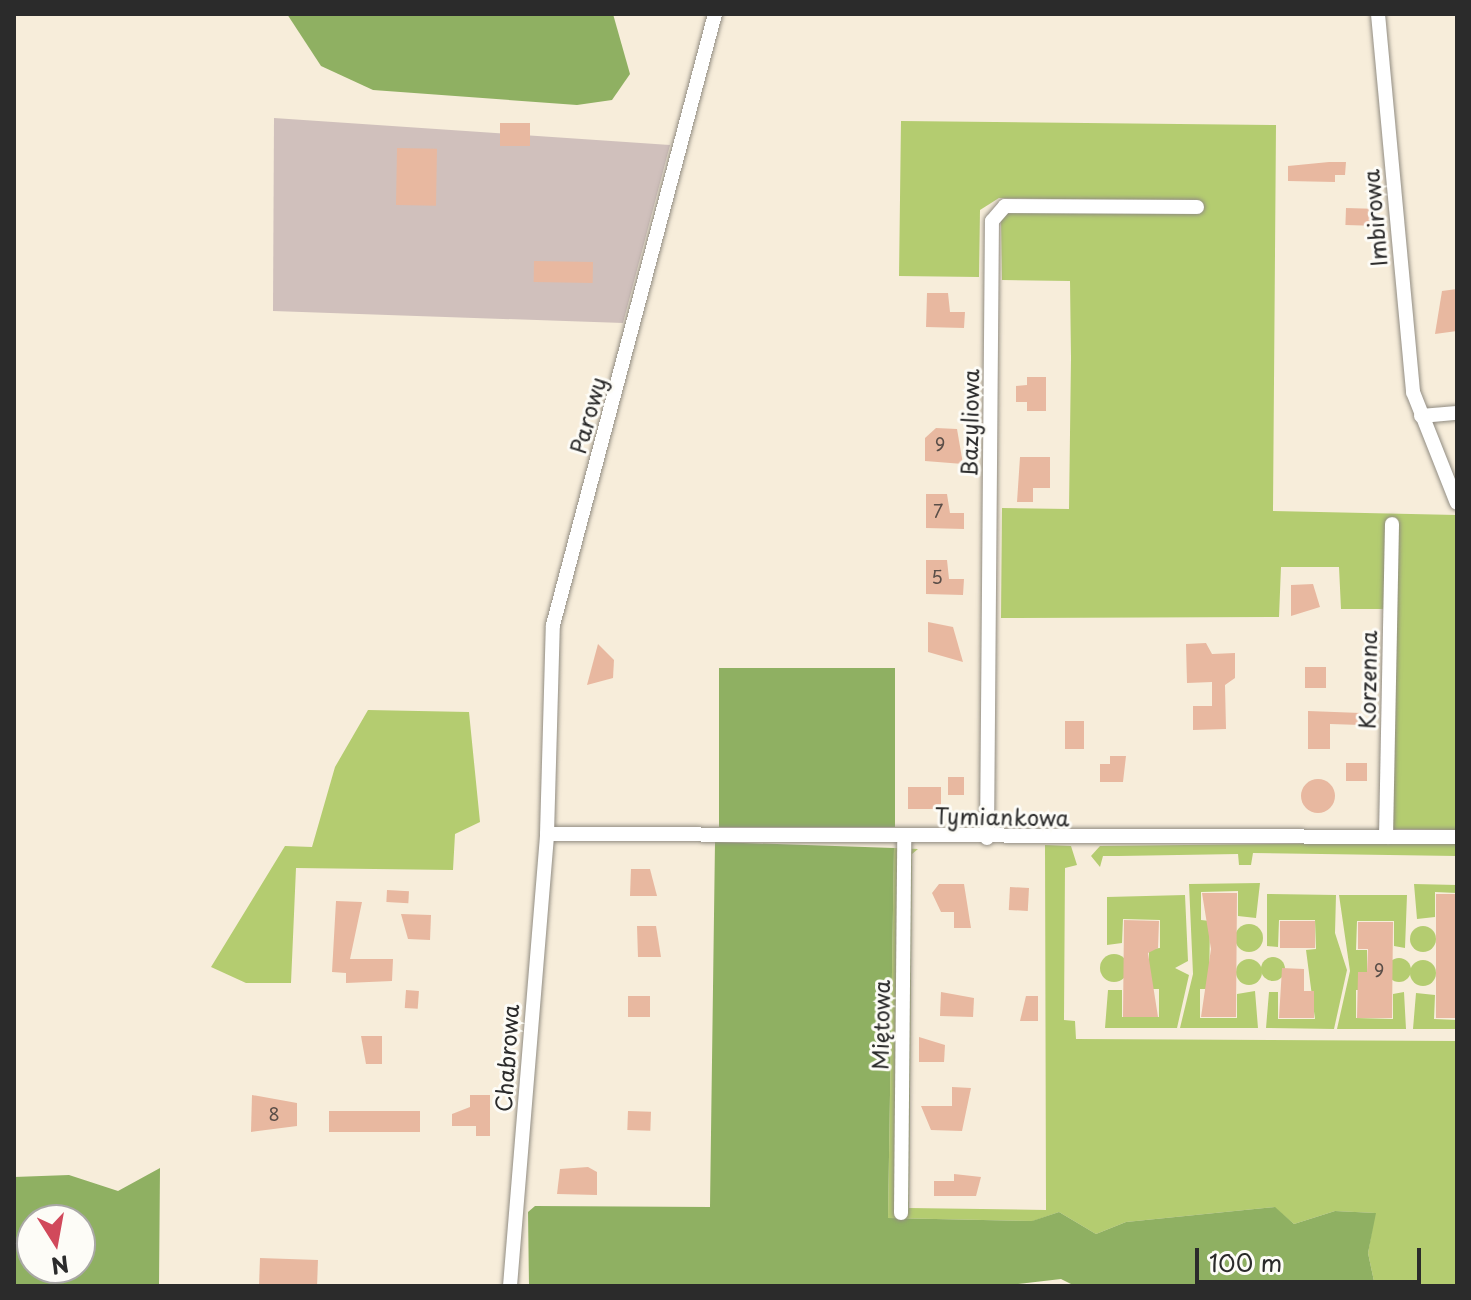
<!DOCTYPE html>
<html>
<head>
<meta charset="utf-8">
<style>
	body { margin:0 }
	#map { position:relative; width:1471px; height:1300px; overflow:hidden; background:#f7edda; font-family:"Playpen Sans",sans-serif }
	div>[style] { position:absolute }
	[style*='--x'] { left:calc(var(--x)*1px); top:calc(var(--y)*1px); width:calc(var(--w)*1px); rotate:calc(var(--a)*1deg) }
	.industrial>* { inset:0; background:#d0c0bc }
	.green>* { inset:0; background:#b4cc70 }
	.round { border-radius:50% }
	.forest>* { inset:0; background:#8fb062; transform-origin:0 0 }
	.building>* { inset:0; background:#e8b8a0; transform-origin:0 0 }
	.roads { filter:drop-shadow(0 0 2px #918c82) drop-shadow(0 0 2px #918c82) }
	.street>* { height:14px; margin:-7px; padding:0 7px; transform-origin:7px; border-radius:7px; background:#fff }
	span { translate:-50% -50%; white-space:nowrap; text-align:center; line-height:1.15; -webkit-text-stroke:6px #fdfcf7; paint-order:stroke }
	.number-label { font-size:18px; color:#5a4e48 }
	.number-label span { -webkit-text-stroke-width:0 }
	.street-label { font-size:22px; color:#2b2b2b }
	.frame { position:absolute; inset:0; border:16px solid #2b2b2b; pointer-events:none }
	.north { position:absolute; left:16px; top:1204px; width:80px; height:80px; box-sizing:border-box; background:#fdfcf7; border:2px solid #a9a8a5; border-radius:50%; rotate:169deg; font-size:22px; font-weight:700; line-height:32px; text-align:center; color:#2b2b2b }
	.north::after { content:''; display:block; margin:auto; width:28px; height:36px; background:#d1495b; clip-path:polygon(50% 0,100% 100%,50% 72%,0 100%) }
	.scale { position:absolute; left:1195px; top:1248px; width:226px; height:36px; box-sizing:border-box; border:4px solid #2b2b2b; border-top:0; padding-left:10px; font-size:24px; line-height:28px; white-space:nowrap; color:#2b2b2b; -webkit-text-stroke:6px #fdfcf7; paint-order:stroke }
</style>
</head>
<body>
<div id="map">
	<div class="industrial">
		<i style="clip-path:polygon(274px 118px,670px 145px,623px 323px,273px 311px)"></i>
	</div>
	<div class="green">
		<i style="clip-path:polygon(901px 121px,1276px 125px,1273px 511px,1457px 515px,1457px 830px,1391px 829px,1395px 609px,1341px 609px,1339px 567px,1281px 567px,1279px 617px,1001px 618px,1002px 508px,1069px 509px,1071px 358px,1070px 281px,1002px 280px,1001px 217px,1012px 210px,1200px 214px,1201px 202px,999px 198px,980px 210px,979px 277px,899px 276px)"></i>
		<i style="clip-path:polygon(368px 710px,469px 712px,480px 822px,455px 834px,453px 870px,296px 868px,291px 983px,246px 983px,211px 967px,285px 846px,312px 847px,335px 767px)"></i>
		<i style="clip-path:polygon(1457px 842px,1457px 856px,1253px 853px,1251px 865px,1239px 865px,1238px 854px,1118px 856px,1103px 856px,1100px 867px,1091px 856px,1100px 846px)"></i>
		<i style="clip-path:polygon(1045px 845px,1071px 846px,1077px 865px,1065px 868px,1064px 1020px,1075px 1021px,1076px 1039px,1457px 1041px,1457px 1286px,1375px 1286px,1368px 1253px,1375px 1213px,1335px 1211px,1294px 1224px,1274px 1207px,1126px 1222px,1096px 1234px,1059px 1212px,1033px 1221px,888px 1218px,894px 848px,918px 849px,912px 854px,909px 1208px,1046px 1210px)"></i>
		<i style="clip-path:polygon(1260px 883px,1256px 918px,1238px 916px,1238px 891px,1201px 892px,1201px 920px,1210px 921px,1209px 989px,1200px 989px,1200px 1018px,1237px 1018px,1237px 994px,1255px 991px,1258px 1028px,1180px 1028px,1193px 974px,1189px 884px)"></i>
		<i style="clip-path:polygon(1414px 884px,1457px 885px,1457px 893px,1435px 892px,1435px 917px,1417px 919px)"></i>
		<i style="clip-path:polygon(1267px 894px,1336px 895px,1335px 933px,1347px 970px,1334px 1029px,1266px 1028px,1269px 992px,1278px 992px,1278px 1019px,1315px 1019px,1306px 950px,1316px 949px,1315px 920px,1279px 920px,1278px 947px,1267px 946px)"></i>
		<i style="clip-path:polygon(1185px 895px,1188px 961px,1175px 968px,1189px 975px,1177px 1028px,1105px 1028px,1108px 990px,1122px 990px,1122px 1017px,1159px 1017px,1159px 989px,1149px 989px,1149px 949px,1160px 948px,1160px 920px,1123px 919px,1122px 943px,1107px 945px,1107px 897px)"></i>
		<i style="clip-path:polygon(1339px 895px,1407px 895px,1405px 948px,1394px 946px,1394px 921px,1357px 921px,1356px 950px,1367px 950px,1367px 990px,1356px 990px,1356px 1018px,1393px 1019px,1393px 994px,1404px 992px,1406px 1029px,1337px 1029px,1350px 971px)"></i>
		<i class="round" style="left:1235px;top:924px;width:28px;height:28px"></i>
		<i class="round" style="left:1410px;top:926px;width:26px;height:26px"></i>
		<i class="round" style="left:1100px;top:954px;width:28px;height:28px"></i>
		<i class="round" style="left:1261px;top:957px;width:24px;height:24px"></i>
		<i class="round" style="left:1387px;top:958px;width:24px;height:24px"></i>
		<i class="round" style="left:1236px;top:959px;width:26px;height:26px"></i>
		<i class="round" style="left:1410px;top:960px;width:26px;height:26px"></i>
		<i style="clip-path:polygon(1416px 993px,1435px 995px,1434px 1019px,1457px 1020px,1457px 1029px,1413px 1029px)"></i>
	</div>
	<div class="forest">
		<i style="clip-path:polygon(287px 14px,613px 14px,630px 74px,612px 100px,577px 105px,373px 90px,321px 66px)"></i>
		<i style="left:895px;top:668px;width:159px;height:176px;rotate:90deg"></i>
		<i style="clip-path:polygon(715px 842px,894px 848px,888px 1218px,1032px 1221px,1059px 1212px,1096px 1234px,1126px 1222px,1275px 1207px,1294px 1224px,1335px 1211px,1376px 1213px,1368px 1253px,1375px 1286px,1075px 1286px,1061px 1279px,1001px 1286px,529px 1286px,528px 1212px,535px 1206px,710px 1207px)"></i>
		<i style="clip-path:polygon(evenodd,160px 1168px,159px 1286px,14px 1286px,14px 1177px,69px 1175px,118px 1191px,160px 1168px,80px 1220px,80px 1268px,32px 1268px,32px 1220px,80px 1220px)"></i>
	</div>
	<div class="building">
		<i style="left:500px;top:123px;width:30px;height:23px"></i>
		<i style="left:397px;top:148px;width:40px;height:57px;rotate:1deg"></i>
		<i style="clip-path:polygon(1329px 162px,1346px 162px,1345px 175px,1335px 175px,1335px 182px,1288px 181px,1288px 166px)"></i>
		<i style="left:1346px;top:208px;width:25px;height:17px;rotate:2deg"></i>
		<i style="left:534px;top:261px;width:59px;height:21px;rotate:1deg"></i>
		<i style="clip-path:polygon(1457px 289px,1457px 331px,1435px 334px,1442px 291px)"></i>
		<i style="clip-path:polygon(927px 293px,948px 293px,950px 312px,965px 312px,964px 328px,926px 327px)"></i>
		<i style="clip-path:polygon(1027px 377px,1046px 377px,1046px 411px,1027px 411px,1027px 402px,1016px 402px,1016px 386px,1027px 385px)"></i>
		<i style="clip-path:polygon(936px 428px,957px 429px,963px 464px,925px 461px,925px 438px)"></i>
		<i style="clip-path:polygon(1020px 457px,1050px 457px,1050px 488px,1033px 488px,1033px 502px,1017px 502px)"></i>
		<i style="clip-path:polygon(926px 494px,947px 494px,950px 513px,964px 513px,964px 529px,926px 528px)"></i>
		<i style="clip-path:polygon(926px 560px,947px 560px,949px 579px,964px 579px,963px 595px,926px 594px)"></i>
		<i style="clip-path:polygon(1313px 584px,1320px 607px,1291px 616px,1291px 585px)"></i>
		<i style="clip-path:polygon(928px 622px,953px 627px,963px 662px,928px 652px)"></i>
		<i style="clip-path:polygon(1206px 643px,1212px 654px,1235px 653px,1235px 678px,1225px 685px,1226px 729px,1193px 730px,1193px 706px,1212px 706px,1212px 682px,1187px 683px,1186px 644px)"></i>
		<i style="clip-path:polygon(598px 644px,614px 660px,613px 678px,587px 685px)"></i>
		<i style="left:1305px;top:667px;width:21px;height:21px"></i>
		<i style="clip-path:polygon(1308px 711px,1361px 713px,1361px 725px,1330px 724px,1330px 749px,1308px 749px)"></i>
		<i style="left:1065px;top:721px;width:19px;height:28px"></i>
		<i style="clip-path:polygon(1110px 756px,1126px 756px,1123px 782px,1100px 782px,1100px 764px,1110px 764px)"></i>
		<i style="left:1346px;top:763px;width:21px;height:18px"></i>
		<i style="left:948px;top:777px;width:16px;height:18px"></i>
		<i class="round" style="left:1301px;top:779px;width:34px;height:34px"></i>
		<i style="left:908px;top:787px;width:33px;height:22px"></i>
		<i style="clip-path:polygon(631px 869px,650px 869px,657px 896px,630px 896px)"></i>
		<i style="clip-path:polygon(939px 884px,964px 884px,971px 928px,954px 928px,954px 912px,941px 912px,932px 893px)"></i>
		<i style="left:1010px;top:887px;width:19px;height:23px;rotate:3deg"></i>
		<i style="left:387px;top:890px;width:22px;height:12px;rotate:3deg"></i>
		<i style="clip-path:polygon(1202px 893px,1237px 893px,1236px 1017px,1201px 1017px,1211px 949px)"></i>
		<i style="left:1436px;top:894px;width:21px;height:124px"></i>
		<i style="clip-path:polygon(336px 901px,362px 902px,350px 959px,393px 959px,392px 981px,346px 983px,346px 973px,332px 972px)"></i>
		<i style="clip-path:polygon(401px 914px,431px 915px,430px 940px,408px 939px)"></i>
		<i style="clip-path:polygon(1124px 920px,1159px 921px,1158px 948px,1148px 953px,1158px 1017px,1123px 1017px)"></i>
		<i style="left:1280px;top:921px;width:35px;height:27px"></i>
		<i style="clip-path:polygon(1358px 922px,1393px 922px,1392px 1018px,1357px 1018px,1358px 972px,1367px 972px,1368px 949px,1358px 949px)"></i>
		<i style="clip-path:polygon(637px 926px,656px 926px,661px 957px,638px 957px)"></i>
		<i style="clip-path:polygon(1282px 968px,1304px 969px,1304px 991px,1314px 991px,1314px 1018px,1279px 1018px)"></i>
		<i style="left:406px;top:990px;width:13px;height:18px;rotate:4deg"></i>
		<i style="clip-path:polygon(941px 992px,974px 998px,973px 1017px,940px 1016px)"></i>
		<i style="left:628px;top:996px;width:22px;height:21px"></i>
		<i style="clip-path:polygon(1026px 996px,1038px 996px,1038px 1021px,1020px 1021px)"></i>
		<i style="clip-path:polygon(361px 1036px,382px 1036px,382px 1064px,366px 1064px)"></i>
		<i style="clip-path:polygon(919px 1037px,945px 1045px,944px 1062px,919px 1062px)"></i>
		<i style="clip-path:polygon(952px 1087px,971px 1088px,962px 1131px,931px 1130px,921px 1106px,952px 1106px)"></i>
		<i style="clip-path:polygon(252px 1095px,297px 1103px,297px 1126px,251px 1132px)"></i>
		<i style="clip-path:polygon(470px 1095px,490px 1095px,490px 1136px,476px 1136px,476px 1126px,452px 1126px,452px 1114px,470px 1107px)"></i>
		<i style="left:329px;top:1111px;width:91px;height:21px"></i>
		<i style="left:628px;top:1111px;width:23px;height:19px;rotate:2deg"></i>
		<i style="clip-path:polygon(588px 1167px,597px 1172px,597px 1195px,557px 1194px,560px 1169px)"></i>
		<i style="clip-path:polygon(954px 1174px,981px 1177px,976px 1196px,934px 1196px,934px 1181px,954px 1181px)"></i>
		<i style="left:260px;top:1258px;width:58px;height:28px;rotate:2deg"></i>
	</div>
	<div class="roads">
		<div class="street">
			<i style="--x:1378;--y:14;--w:380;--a:84.7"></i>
			<i style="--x:1413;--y:392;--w:119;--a:68.4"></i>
			<i style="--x:1421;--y:416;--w:36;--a:-5"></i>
			<i style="--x:547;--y:834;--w:910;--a:0.19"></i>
			<i style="--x:1386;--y:837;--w:313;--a:-88.9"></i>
			<i style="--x:987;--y:838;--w:617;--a:-89.54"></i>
			<i style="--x:992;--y:221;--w:20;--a:-49"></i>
			<i style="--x:1005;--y:206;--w:192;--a:0.3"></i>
			<i style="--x:901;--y:1213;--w:376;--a:-89.5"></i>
			<i style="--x:510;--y:1286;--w:454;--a:-85.3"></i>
			<i style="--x:547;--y:834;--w:209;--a:-88.4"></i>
			<i style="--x:553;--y:625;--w:632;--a:-75.15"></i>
		</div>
	</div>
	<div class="number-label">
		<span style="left:940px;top:444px">9</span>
		<span style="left:938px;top:511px">7</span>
		<span style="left:937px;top:577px">5</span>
		<span style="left:1379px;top:970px">9</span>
		<span style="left:274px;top:1114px">8</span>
	</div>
	<div class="street-label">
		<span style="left:1374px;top:218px;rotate:-95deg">Imbirowa</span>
		<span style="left:587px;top:415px;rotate:-74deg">Parowy</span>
		<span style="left:969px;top:423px;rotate:-89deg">Bazyliowa</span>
		<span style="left:1367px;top:680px;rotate:-89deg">Korzenna</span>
		<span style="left:1002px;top:816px;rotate:1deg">Tymiankowa</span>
		<span style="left:880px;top:1025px;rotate:-89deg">Miętowa</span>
		<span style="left:506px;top:1058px;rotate:-86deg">Chabrowa</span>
	</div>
	<div class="frame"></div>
	<div class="north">N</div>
	<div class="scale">100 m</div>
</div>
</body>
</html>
